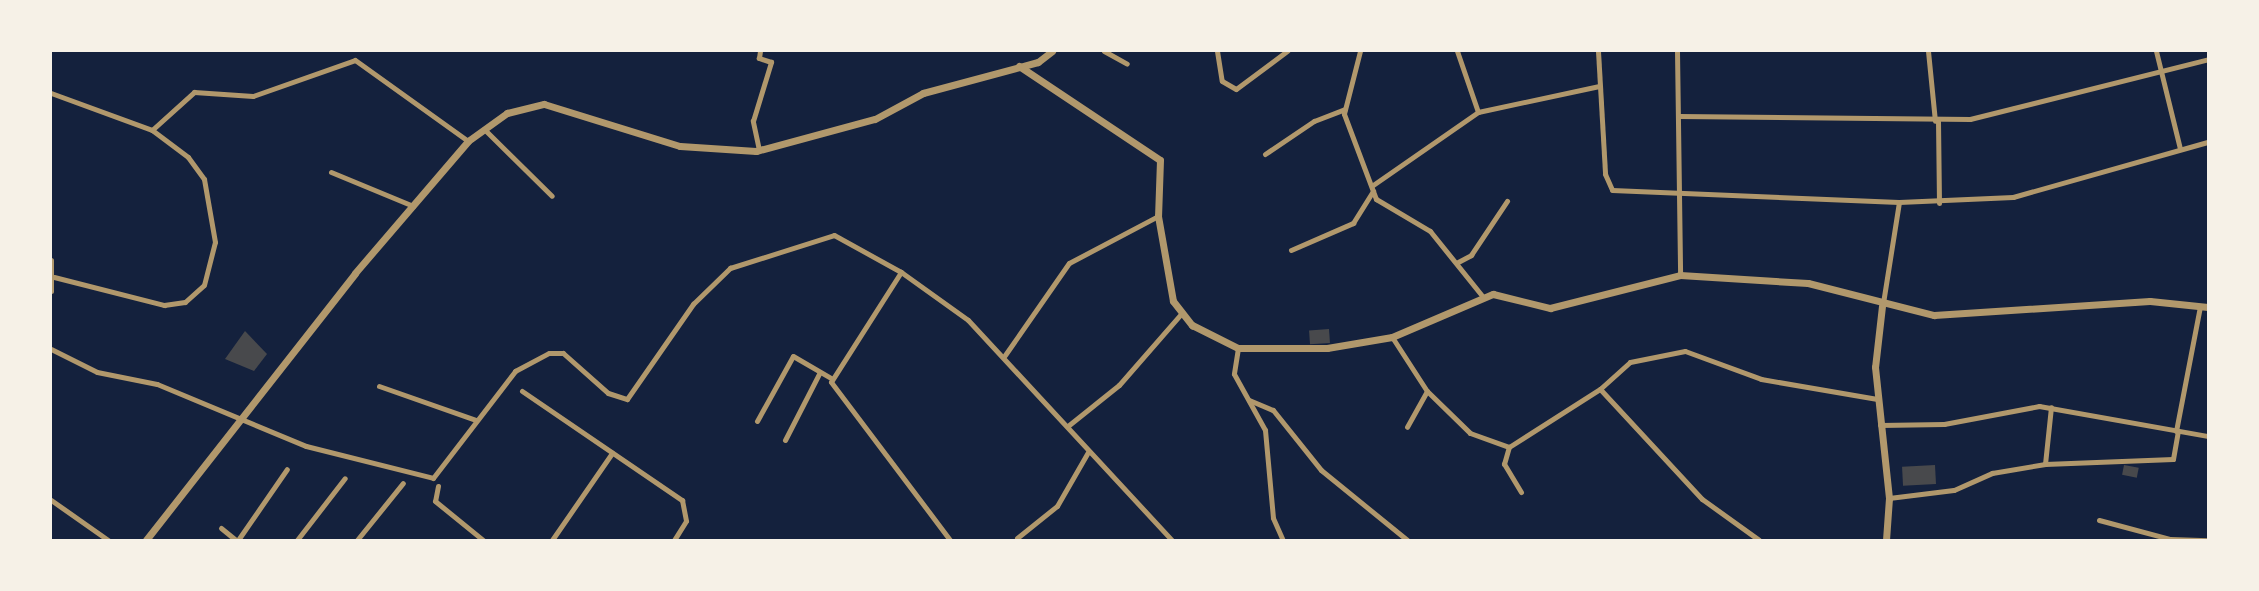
<!DOCTYPE html>
<html>
<head>
<meta charset="utf-8">
<style>
	body { margin:0 }
	#map { position:relative; width:2259px; height:591px; overflow:hidden; background:#14213d; font-family:"IBM Plex Serif",serif }
	div>[style] { position:absolute }
	[style*='--x'] { left:calc(var(--x)*1px); top:calc(var(--y)*1px); width:calc(var(--w)*1px); rotate:calc(var(--a)*1deg) }
	.building>* { inset:0; background:#48494c; transform-origin:0 0 }
	.minor>* { height:5px; margin:-2.5px; padding:0 2.5px; transform-origin:2.5px; border-radius:2.5px; background:#b1986c }
	.tertiary>* { height:7px; margin:-3.5px; padding:0 3.5px; transform-origin:3.5px; border-radius:3.5px; background:#b1986c }
	span { translate:-50% -50%; white-space:nowrap; text-align:center; line-height:1.15; -webkit-text-stroke:7px #f6f1e7; paint-order:stroke }
	.frame { position:absolute; inset:0; border:52px solid #f6f1e7; pointer-events:none }
</style>
</head>
<body>
<div id="map">
	<div class="building">
		<i style="left:1329px;top:329px;width:14px;height:20px;rotate:86deg"></i>
		<i style="clip-path:polygon(245px 331px,267px 354px,254px 371px,225px 359px)"></i>
		<i style="left:1935px;top:465px;width:19px;height:33px;rotate:87deg"></i>
		<i style="left:2124px;top:465px;width:15px;height:10px;rotate:11deg"></i>
	</div>
	<div class="minor">
		<i style="--x:1104;--y:51;--w:26;--a:29"></i>
		<i style="--x:1217;--y:51;--w:30;--a:81"></i>
		<i style="--x:1222;--y:81;--w:16;--a:30"></i>
		<i style="--x:1236;--y:89;--w:64;--a:-36.7"></i>
		<i style="--x:1360;--y:51;--w:65;--a:104.3"></i>
		<i style="--x:1344;--y:114;--w:91;--a:69.4"></i>
		<i style="--x:1376;--y:199;--w:63;--a:30.7"></i>
		<i style="--x:1430;--y:231;--w:85;--a:51.2"></i>
		<i style="--x:1598;--y:51;--w:123;--a:86.7"></i>
		<i style="--x:1605;--y:174;--w:17;--a:66"></i>
		<i style="--x:1612;--y:190;--w:287;--a:2.4"></i>
		<i style="--x:1899;--y:202;--w:114;--a:-2.5"></i>
		<i style="--x:2013;--y:197;--w:203;--a:-15.8"></i>
		<i style="--x:1677;--y:51;--w:224;--a:89.2"></i>
		<i style="--x:1928;--y:51;--w:70;--a:84.3"></i>
		<i style="--x:2156;--y:51;--w:101;--a:76.2"></i>
		<i style="--x:51;--y:93;--w:108;--a:20.1"></i>
		<i style="--x:152;--y:130;--w:57;--a:-42.1"></i>
		<i style="--x:194;--y:92;--w:59;--a:3.9"></i>
		<i style="--x:253;--y:96;--w:108;--a:-19.4"></i>
		<i style="--x:355;--y:60;--w:139;--a:35.6"></i>
		<i style="--x:1478;--y:112;--w:124;--a:-12.1"></i>
		<i style="--x:1679;--y:116;--w:291;--a:0.6"></i>
		<i style="--x:1970;--y:119;--w:245;--a:-14.1"></i>
		<i style="--x:1938;--y:121;--w:82;--a:89.3"></i>
		<i style="--x:484;--y:129;--w:95;--a:44.6"></i>
		<i style="--x:759;--y:150;--w:30;--a:-102"></i>
		<i style="--x:753;--y:121;--w:62;--a:-73"></i>
		<i style="--x:771;--y:62;--w:13;--a:-162"></i>
		<i style="--x:759;--y:58;--w:7;--a:-82"></i>
		<i style="--x:1265;--y:154;--w:59;--a:-34"></i>
		<i style="--x:1314;--y:121;--w:33;--a:-21"></i>
		<i style="--x:331;--y:172;--w:89;--a:22.5"></i>
		<i style="--x:1373;--y:185;--w:128;--a:-34.8"></i>
		<i style="--x:1478;--y:112;--w:65;--a:-109"></i>
		<i style="--x:1291;--y:250;--w:68;--a:-23.5"></i>
		<i style="--x:1353;--y:223;--w:38;--a:-58"></i>
		<i style="--x:51;--y:260;--w:31;--a:90"></i>
		<i style="--x:1458;--y:262;--w:15;--a:-28"></i>
		<i style="--x:1471;--y:255;--w:65;--a:-56.3"></i>
		<i style="--x:901;--y:272;--w:130;--a:122.5"></i>
		<i style="--x:831;--y:382;--w:198;--a:53"></i>
		<i style="--x:54;--y:277;--w:114;--a:14.3"></i>
		<i style="--x:164;--y:305;--w:21;--a:-8"></i>
		<i style="--x:185;--y:302;--w:25;--a:-42"></i>
		<i style="--x:204;--y:285;--w:44;--a:-75.7"></i>
		<i style="--x:215;--y:242;--w:64;--a:-99.9"></i>
		<i style="--x:204;--y:179;--w:27;--a:-126"></i>
		<i style="--x:188;--y:157;--w:45;--a:-143.1"></i>
		<i style="--x:1883;--y:303;--w:102;--a:-81"></i>
		<i style="--x:1392;--y:337;--w:64;--a:57.1"></i>
		<i style="--x:1427;--y:391;--w:41;--a:119.1"></i>
		<i style="--x:1238;--y:348;--w:26;--a:99"></i>
		<i style="--x:1234;--y:374;--w:64;--a:61"></i>
		<i style="--x:1265;--y:430;--w:88;--a:84.8"></i>
		<i style="--x:1273;--y:518;--w:24;--a:66"></i>
		<i style="--x:51;--y:349;--w:51;--a:26.6"></i>
		<i style="--x:97;--y:372;--w:61;--a:11.3"></i>
		<i style="--x:157;--y:384;--w:161;--a:22.6"></i>
		<i style="--x:306;--y:446;--w:131;--a:14.1"></i>
		<i style="--x:433;--y:478;--w:135;--a:-52.5"></i>
		<i style="--x:515;--y:371;--w:38;--a:-28"></i>
		<i style="--x:549;--y:353;--w:14;--a:0"></i>
		<i style="--x:563;--y:353;--w:60;--a:41.6"></i>
		<i style="--x:608;--y:393;--w:20;--a:18"></i>
		<i style="--x:627;--y:399;--w:116;--a:-55.2"></i>
		<i style="--x:693;--y:304;--w:52;--a:-44.2"></i>
		<i style="--x:730;--y:268;--w:109;--a:-17.6"></i>
		<i style="--x:834;--y:235;--w:77;--a:28.9"></i>
		<i style="--x:901;--y:272;--w:82;--a:35.6"></i>
		<i style="--x:968;--y:320;--w:300;--a:47.2"></i>
		<i style="--x:1005;--y:355;--w:112;--a:-55.2"></i>
		<i style="--x:1069;--y:263;--w:101;--a:-27.8"></i>
		<i style="--x:379;--y:386;--w:103;--a:19.3"></i>
		<i style="--x:1600;--y:389;--w:40;--a:-42"></i>
		<i style="--x:1630;--y:362;--w:56;--a:-11.3"></i>
		<i style="--x:1685;--y:351;--w:81;--a:20.2"></i>
		<i style="--x:1761;--y:379;--w:118;--a:9.8"></i>
		<i style="--x:522;--y:391;--w:194;--a:34.3"></i>
		<i style="--x:682;--y:500;--w:21;--a:79"></i>
		<i style="--x:686;--y:521;--w:22;--a:122"></i>
		<i style="--x:1427;--y:391;--w:60;--a:44.3"></i>
		<i style="--x:1470;--y:433;--w:41;--a:19.7"></i>
		<i style="--x:1249;--y:400;--w:26;--a:23"></i>
		<i style="--x:1273;--y:410;--w:77;--a:51.3"></i>
		<i style="--x:1321;--y:470;--w:111;--a:39.1"></i>
		<i style="--x:757;--y:421;--w:74;--a:-61"></i>
		<i style="--x:793;--y:356;--w:44;--a:30.1"></i>
		<i style="--x:1069;--y:425;--w:64;--a:-38.7"></i>
		<i style="--x:1119;--y:385;--w:93;--a:-48.9"></i>
		<i style="--x:1880;--y:425;--w:64;--a:-0.9"></i>
		<i style="--x:1944;--y:424;--w:97;--a:-10.7"></i>
		<i style="--x:2039;--y:406;--w:172;--a:10.1"></i>
		<i style="--x:2176;--y:431;--w:127;--a:-79.1"></i>
		<i style="--x:785;--y:440;--w:76;--a:-62.8"></i>
		<i style="--x:2045;--y:464;--w:128;--a:-2.2"></i>
		<i style="--x:2173;--y:459;--w:28;--a:-80"></i>
		<i style="--x:438;--y:486;--w:15;--a:101"></i>
		<i style="--x:435;--y:501;--w:62;--a:39.1"></i>
		<i style="--x:1521;--y:492;--w:33;--a:-121"></i>
		<i style="--x:1504;--y:464;--w:18;--a:-74"></i>
		<i style="--x:1509;--y:447;--w:108;--a:-32.5"></i>
		<i style="--x:1600;--y:389;--w:150;--a:47.2"></i>
		<i style="--x:1702;--y:499;--w:70;--a:35.7"></i>
		<i style="--x:1889;--y:498;--w:65;--a:-7"></i>
		<i style="--x:1954;--y:490;--w:42;--a:-24.1"></i>
		<i style="--x:1992;--y:473;--w:54;--a:-9.6"></i>
		<i style="--x:2045;--y:464;--w:57;--a:-84"></i>
		<i style="--x:51;--y:500;--w:70;--a:35.1"></i>
		<i style="--x:2099;--y:520;--w:73;--a:15"></i>
		<i style="--x:221;--y:528;--w:19;--a:39"></i>
		<i style="--x:1017;--y:538;--w:51;--a:-38.7"></i>
		<i style="--x:1057;--y:506;--w:62;--a:-60.1"></i>
		<i style="--x:2170;--y:539;--w:38;--a:2"></i>
		<i style="--x:238;--y:540;--w:86;--a:-55.4"></i>
		<i style="--x:297;--y:540;--w:78;--a:-52.3"></i>
		<i style="--x:357;--y:540;--w:73;--a:-51.1"></i>
		<i style="--x:552;--y:540;--w:106;--a:-55.4"></i>
	</div>
	<div class="tertiary">
		<i style="--x:1019;--y:66;--w:169;--a:33.7"></i>
		<i style="--x:1160;--y:160;--w:56;--a:92"></i>
		<i style="--x:1158;--y:216;--w:86;--a:80"></i>
		<i style="--x:1173;--y:301;--w:31;--a:52"></i>
		<i style="--x:1192;--y:325;--w:51;--a:26.6"></i>
		<i style="--x:1238;--y:348;--w:89;--a:0"></i>
		<i style="--x:1327;--y:348;--w:66;--a:-9.6"></i>
		<i style="--x:1392;--y:337;--w:110;--a:-23.1"></i>
		<i style="--x:1493;--y:294;--w:59;--a:13.8"></i>
		<i style="--x:1550;--y:308;--w:134;--a:-14.2"></i>
		<i style="--x:1680;--y:275;--w:128;--a:3.6"></i>
		<i style="--x:1808;--y:283;--w:130;--a:14.3"></i>
		<i style="--x:1934;--y:315;--w:216;--a:-3.7"></i>
		<i style="--x:2150;--y:301;--w:58;--a:5.9"></i>
		<i style="--x:1882;--y:306;--w:61;--a:96.5"></i>
		<i style="--x:1875;--y:367;--w:132;--a:83.9"></i>
		<i style="--x:1889;--y:498;--w:42;--a:94.1"></i>
		<i style="--x:146;--y:540;--w:339;--a:-51.9"></i>
		<i style="--x:355;--y:273;--w:174;--a:-49.4"></i>
		<i style="--x:468;--y:141;--w:48;--a:-35.7"></i>
		<i style="--x:507;--y:113;--w:38;--a:-14"></i>
		<i style="--x:544;--y:104;--w:142;--a:17.2"></i>
		<i style="--x:680;--y:146;--w:76;--a:3.8"></i>
		<i style="--x:756;--y:151;--w:123;--a:-15.1"></i>
		<i style="--x:875;--y:119;--w:55;--a:-28.4"></i>
		<i style="--x:923;--y:93;--w:119;--a:-15.1"></i>
		<i style="--x:1038;--y:62;--w:18;--a:-38"></i>
	</div>
	<div class="frame"></div>
</div>
</body>
</html>
